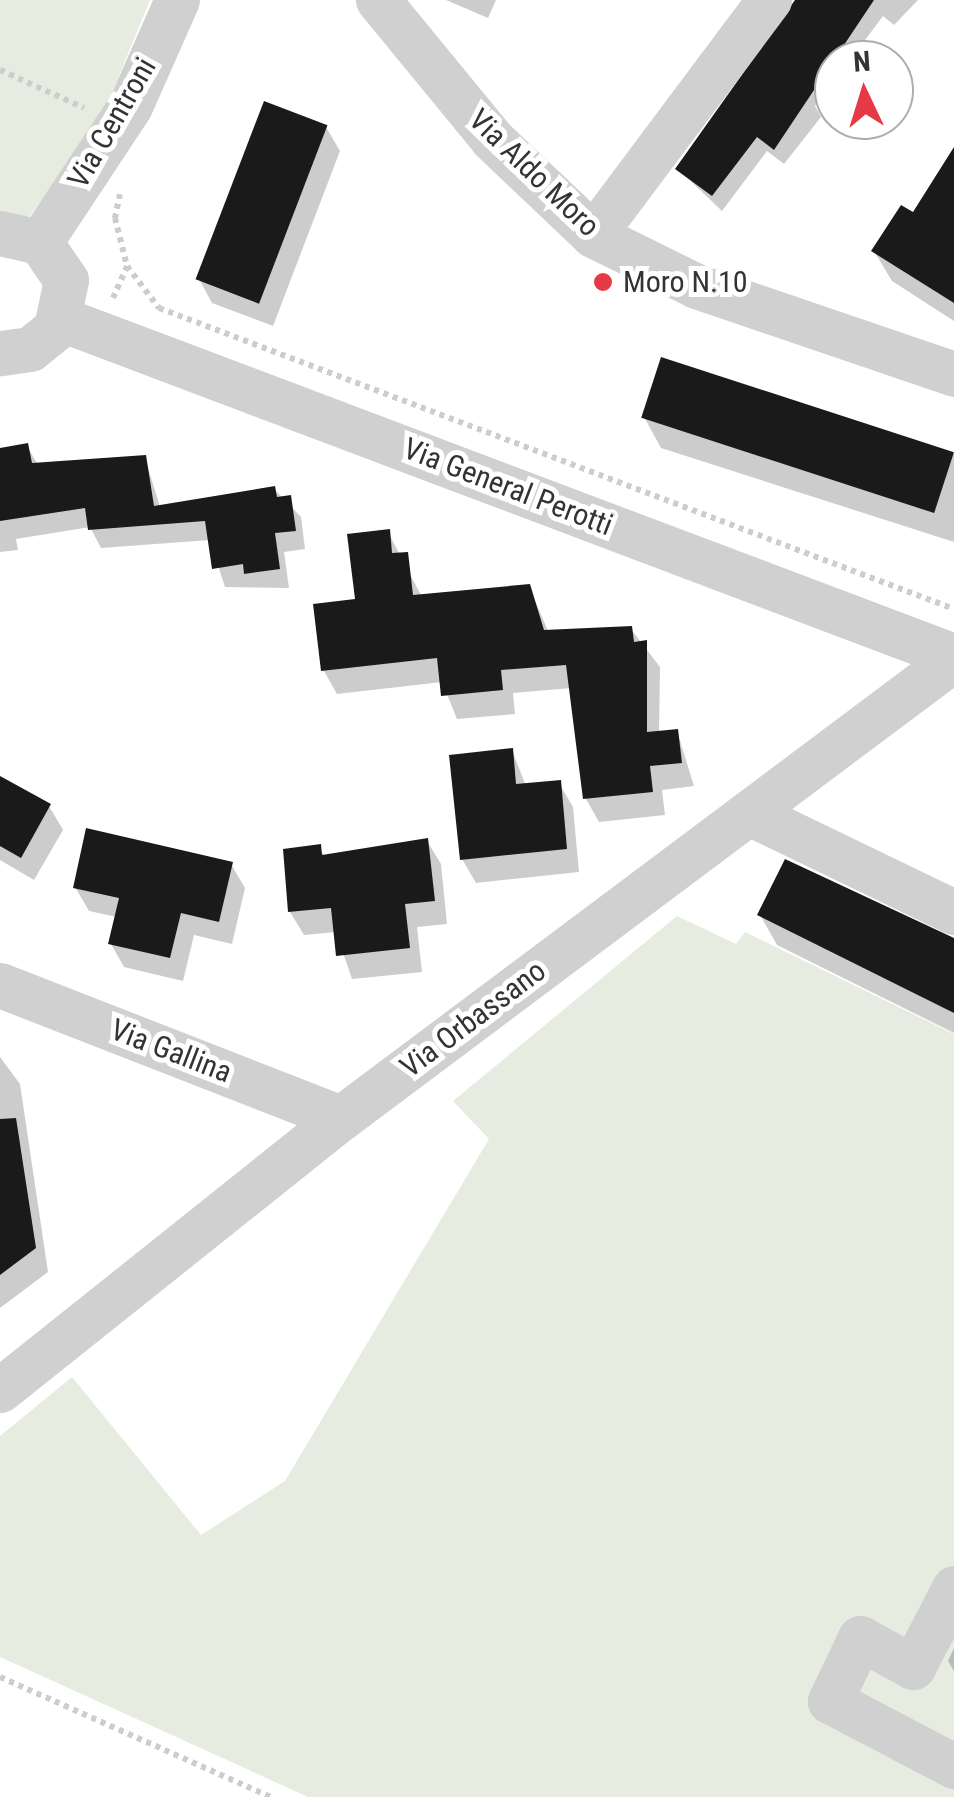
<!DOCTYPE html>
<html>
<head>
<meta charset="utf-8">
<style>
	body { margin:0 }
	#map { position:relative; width:954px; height:1797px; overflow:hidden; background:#fff; font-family:"Roboto Condensed",sans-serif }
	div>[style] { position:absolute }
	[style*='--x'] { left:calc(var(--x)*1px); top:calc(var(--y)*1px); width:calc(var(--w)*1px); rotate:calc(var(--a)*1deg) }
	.green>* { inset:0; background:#e6ecdf }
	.shadow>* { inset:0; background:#0003 }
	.building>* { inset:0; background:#1a1a1a; transform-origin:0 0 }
	.path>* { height:6px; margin-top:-3px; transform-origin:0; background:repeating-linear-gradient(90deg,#cdcdcd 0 5px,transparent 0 10px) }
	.minor>* { height:45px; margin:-22.5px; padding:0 22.5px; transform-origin:22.5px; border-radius:22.5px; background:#d0d0d0 }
	.dots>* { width:28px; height:28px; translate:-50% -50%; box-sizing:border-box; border:5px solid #fff; border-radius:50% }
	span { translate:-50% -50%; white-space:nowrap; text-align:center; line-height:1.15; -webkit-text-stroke:10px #fff; paint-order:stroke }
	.street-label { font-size:30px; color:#333 }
	.poi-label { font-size:30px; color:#333 }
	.left { translate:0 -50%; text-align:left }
	.north { position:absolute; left:814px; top:40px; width:100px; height:100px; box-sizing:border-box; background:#fff; border:2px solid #adadad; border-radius:50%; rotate:356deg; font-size:28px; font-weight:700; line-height:40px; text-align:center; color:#333 }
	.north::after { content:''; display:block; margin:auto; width:35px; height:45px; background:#e63946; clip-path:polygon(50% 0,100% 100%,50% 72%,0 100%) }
</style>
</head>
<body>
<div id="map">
	<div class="green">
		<i style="clip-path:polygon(0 0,150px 0,100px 122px,29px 217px,0 214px)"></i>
		<i style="clip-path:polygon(677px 916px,736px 944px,745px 932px,954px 1034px,954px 1797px,308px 1797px,0 1657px,0 1436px,72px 1377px,201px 1535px,285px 1481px,489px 1139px,453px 1101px)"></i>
	</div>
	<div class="shadow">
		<i style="clip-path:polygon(446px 0,496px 0,488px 18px)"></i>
		<i style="clip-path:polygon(798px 0,918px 0,894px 25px,883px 16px,850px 60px,834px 60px,834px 81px,815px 106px,821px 117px,784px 164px,767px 151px,722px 211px,678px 169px)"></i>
		<i style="clip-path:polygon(326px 127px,340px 151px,273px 326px,212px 303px,199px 279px)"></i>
		<i style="clip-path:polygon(954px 152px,954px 321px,892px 281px,874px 251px,914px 215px)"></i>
		<i style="clip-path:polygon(663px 361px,954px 454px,954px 542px,661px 448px,644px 417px)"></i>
		<i style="clip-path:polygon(27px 446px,38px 465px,145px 458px,160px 507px,274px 489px,301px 517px,305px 549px,284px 552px,289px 588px,225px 587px,210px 540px,101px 548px,90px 527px,16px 539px,18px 550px,0 552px,0 456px)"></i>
		<i style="clip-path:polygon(388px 532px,422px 597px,529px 587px,549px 633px,631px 629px,660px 667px,659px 733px,677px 731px,694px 786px,662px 790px,665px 815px,599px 822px,586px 799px,572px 688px,513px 693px,515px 714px,457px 719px,442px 682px,337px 694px,324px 671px)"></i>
		<i style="clip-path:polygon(512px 750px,526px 786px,559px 783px,573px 807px,579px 872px,476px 883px,462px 859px)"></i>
		<i style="clip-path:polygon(0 783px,49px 806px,63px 830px,34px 880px,0 860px)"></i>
		<i style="clip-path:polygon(427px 841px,441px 864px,447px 924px,417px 927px,422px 972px,352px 979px,336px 932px,304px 935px,290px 912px,319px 847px,325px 857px)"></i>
		<i style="clip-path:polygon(231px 864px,245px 888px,232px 944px,194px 935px,183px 981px,124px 967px,111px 944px,117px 917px,89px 911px,75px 887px)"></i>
		<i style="clip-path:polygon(760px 915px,954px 944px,954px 1033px,777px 945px)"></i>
		<i style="clip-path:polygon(0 1057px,20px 1084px,48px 1272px,0 1308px)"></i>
		<i style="clip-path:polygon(954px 1648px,954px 1671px,948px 1661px)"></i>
	</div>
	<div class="building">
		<i style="clip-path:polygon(795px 0,874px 0,774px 150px,757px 137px,712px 196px,675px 169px)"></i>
		<i style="left:264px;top:101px;width:68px;height:191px;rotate:21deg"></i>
		<i style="clip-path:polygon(954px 147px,954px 303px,871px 251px,901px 205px,913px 212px)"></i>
		<i style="left:661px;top:357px;width:308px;height:64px;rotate:18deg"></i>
		<i style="clip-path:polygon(28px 443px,32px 463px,146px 455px,154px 506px,275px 486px,277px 497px,291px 495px,296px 531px,275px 533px,280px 569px,244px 574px,243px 564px,212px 569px,205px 521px,88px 530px,85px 508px,0 521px,0 448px)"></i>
		<i style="clip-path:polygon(390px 529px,392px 553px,408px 552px,413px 595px,530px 584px,544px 630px,632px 626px,634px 642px,647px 640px,647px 732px,678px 729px,682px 763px,650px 766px,653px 792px,583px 799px,566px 665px,501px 670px,503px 690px,441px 696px,437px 658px,321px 671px,313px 604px,355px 599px,347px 534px)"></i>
		<i style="clip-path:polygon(513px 748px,516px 784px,561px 780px,567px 849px,460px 860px,449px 755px)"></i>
		<i style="clip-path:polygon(0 776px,51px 804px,21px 858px,0 846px)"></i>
		<i style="clip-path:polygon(86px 828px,233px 862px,219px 922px,181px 913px,170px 958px,108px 944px,119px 898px,73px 888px)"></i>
		<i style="clip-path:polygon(428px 838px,435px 901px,405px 904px,410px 948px,336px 956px,331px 908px,288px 912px,283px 849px,321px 844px,322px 855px)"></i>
		<i style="clip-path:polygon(785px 859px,954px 938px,954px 1013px,757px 915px)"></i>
		<i style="clip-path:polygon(16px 1118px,36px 1248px,0 1275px,0 1119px)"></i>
	</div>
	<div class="path">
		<i style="--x:0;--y:70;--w:92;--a:24.3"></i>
		<i style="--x:120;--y:194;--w:25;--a:102"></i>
		<i style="--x:115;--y:218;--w:49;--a:76"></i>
		<i style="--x:113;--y:298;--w:35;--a:-66"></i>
		<i style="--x:127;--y:266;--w:53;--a:52.7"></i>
		<i style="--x:159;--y:308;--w:850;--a:20.74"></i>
		<i style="--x:0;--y:1677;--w:296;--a:23.9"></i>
	</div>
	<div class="minor">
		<i style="--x:378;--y:0;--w:180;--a:50.6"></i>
		<i style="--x:492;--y:139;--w:139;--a:43.5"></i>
		<i style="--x:593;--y:235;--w:115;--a:26.3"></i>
		<i style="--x:696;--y:286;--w:273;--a:18.8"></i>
		<i style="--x:0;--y:233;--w:41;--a:12.7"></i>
		<i style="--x:40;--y:242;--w:46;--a:55.6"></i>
		<i style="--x:66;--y:280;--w:49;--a:101.8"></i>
		<i style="--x:56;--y:328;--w:33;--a:141"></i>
		<i style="--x:30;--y:349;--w:30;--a:172"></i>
		<i style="--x:593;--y:235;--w:294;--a:-53.2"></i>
		<i style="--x:40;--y:242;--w:163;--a:-56.5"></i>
		<i style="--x:130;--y:106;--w:116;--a:-66.1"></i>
		<i style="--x:61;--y:319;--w:954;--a:20.68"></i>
		<i style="--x:749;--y:813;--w:228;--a:25.8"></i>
		<i style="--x:0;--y:985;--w:366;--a:21.3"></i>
		<i style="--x:0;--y:1390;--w:436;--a:-38.6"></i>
		<i style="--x:341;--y:1118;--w:766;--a:-36.83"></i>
		<i style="--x:954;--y:1588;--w:89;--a:117.4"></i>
		<i style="--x:913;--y:1667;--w:60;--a:-151.3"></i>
		<i style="--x:860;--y:1638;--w:70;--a:115.5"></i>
		<i style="--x:830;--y:1701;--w:140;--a:27.7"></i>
	</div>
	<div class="dots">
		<i style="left:603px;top:282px;background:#e63946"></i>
	</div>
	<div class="street-label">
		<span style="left:112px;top:123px;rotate:-60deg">Via Centroni</span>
		<span style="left:534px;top:173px;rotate:44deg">Via Aldo Moro</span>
		<span style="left:508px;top:487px;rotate:21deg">Via General Perotti</span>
		<span style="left:473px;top:1019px;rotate:-37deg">Via Orbassano</span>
		<span style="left:171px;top:1051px;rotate:21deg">Via Gallina</span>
	</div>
	<div class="poi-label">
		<span class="left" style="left:623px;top:282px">Moro N.10</span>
	</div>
	<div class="north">N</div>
</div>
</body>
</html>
